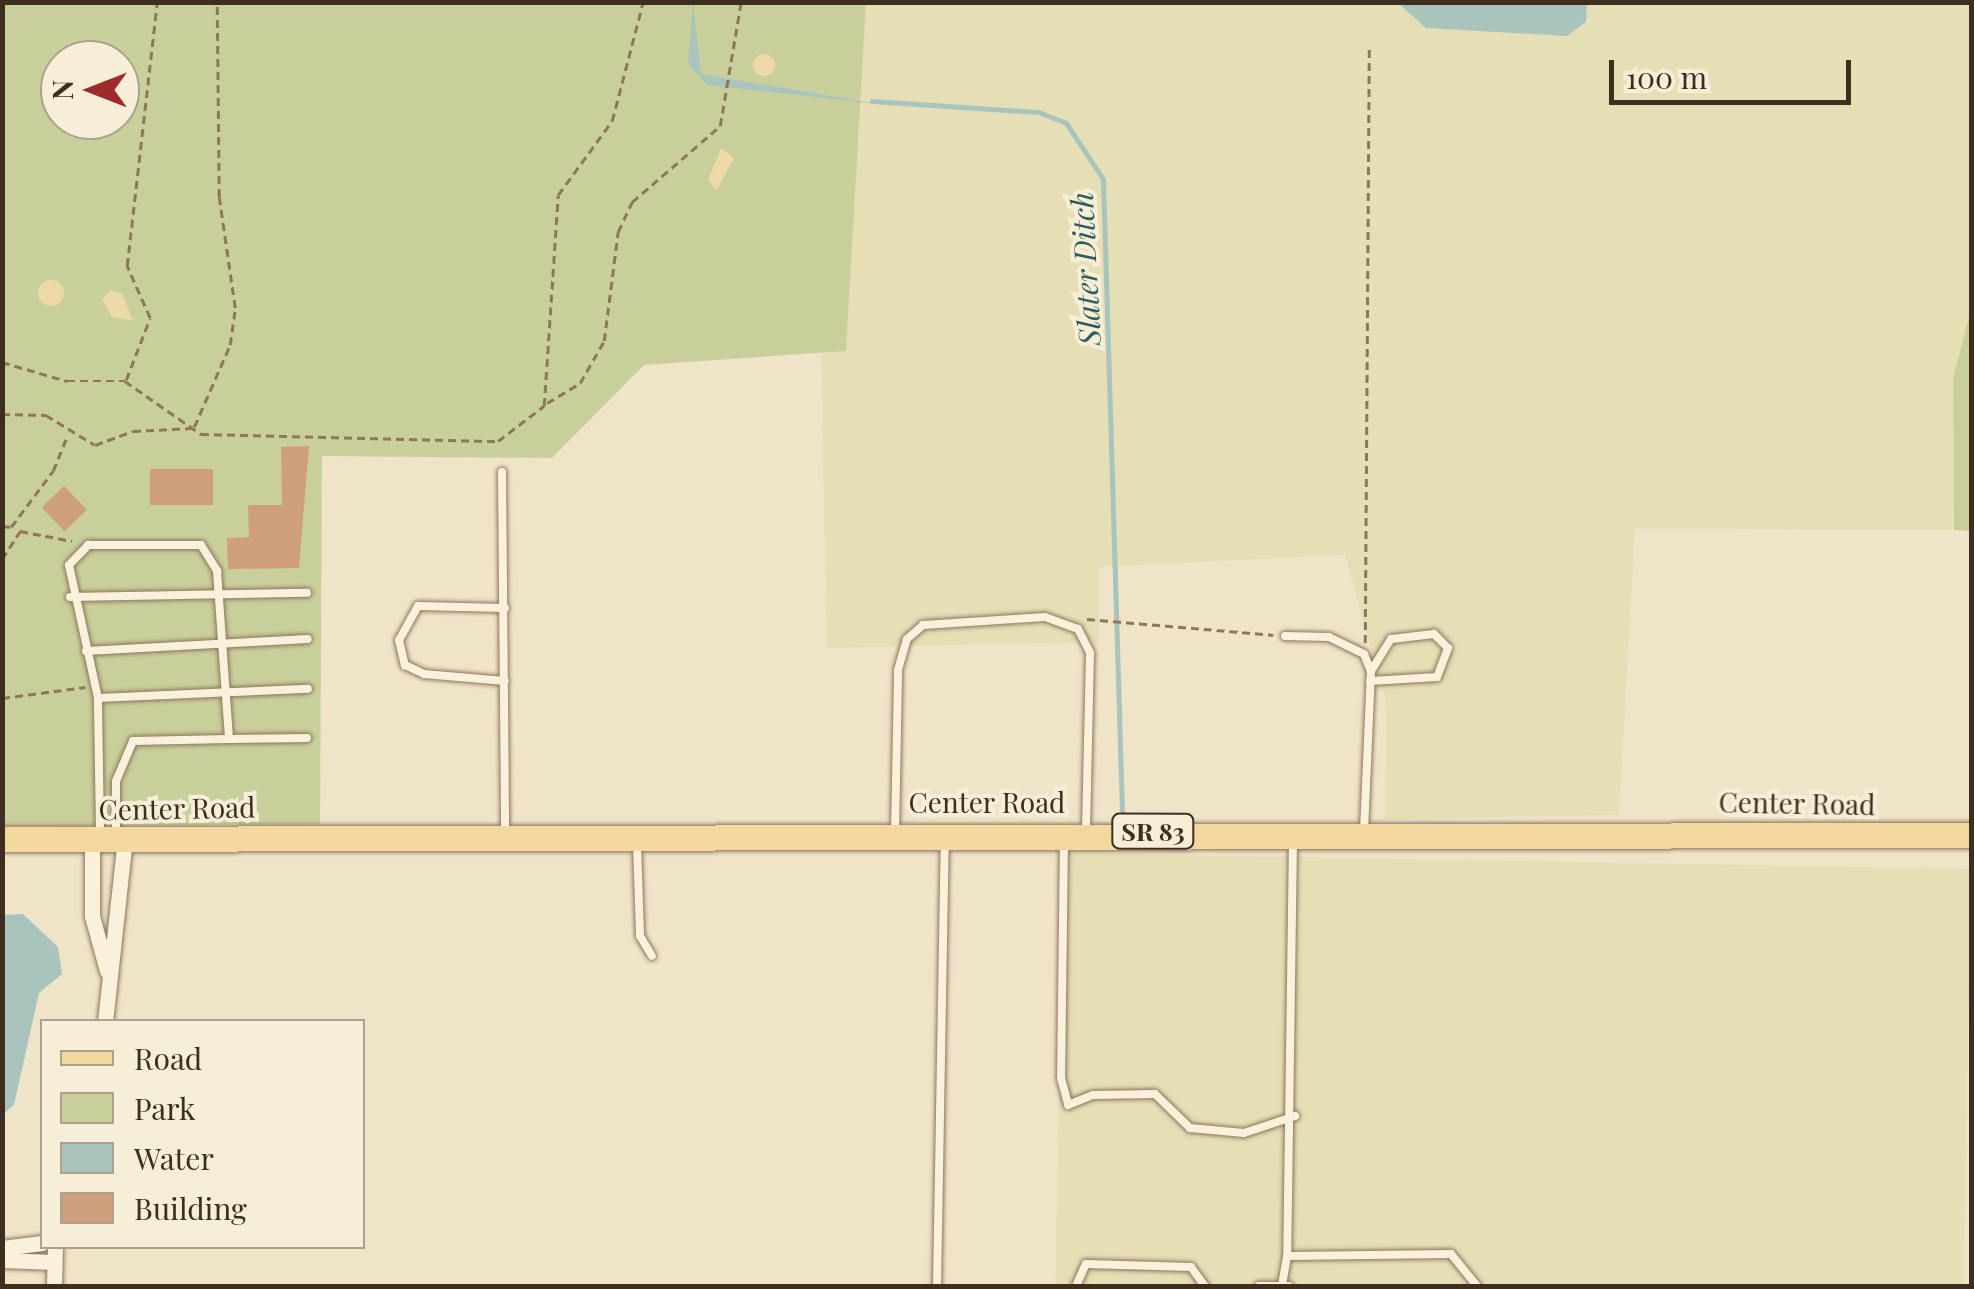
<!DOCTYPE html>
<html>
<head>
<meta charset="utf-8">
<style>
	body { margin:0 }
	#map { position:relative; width:1974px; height:1289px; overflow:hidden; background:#f0e4c8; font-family:"Playfair Display",serif }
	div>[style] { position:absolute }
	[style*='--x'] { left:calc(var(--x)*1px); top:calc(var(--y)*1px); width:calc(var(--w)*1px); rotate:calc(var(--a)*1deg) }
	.farmland>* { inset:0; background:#e6deb5; transform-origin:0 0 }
	.green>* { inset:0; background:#c9cf9b }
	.sand>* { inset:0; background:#ecd9a5 }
	.round { border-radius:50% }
	.water>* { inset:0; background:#a9c4bc }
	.stream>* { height:5px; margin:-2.5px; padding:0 2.5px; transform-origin:2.5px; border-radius:2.5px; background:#a9c4bc }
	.building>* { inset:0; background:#cf9f7d; transform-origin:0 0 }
	.path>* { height:2.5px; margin-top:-1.25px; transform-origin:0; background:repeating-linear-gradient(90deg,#8d765c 0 8px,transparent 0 13px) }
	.roads { filter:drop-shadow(0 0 2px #8d765c) drop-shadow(0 0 2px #8d765c) }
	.lane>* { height:8px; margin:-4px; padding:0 4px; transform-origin:4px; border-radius:4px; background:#faf1dc }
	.street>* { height:15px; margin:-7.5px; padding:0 7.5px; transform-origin:7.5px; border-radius:7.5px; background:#faf1dc }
	.primary>* { height:25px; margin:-12.5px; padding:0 12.5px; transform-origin:12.5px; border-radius:12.5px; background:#f3d9a0 }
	span { translate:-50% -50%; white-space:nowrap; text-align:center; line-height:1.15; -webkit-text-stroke:8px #f7eed8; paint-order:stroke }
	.shield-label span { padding:2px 8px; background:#f7eed8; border:2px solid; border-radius:8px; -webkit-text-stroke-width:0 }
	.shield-label { font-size:25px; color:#3d2e20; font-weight:700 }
	.street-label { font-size:28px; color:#3d2e20 }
	.water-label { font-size:30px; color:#2f5d5a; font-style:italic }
	.frame { position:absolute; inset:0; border:5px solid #3d2e20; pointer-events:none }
	.legend { position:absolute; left:40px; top:1019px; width:325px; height:230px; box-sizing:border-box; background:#f7eed8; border:2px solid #ada18e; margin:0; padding:12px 18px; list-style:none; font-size:30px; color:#3d2e20 }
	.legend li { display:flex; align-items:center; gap:20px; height:50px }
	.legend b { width:50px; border:2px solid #ada18e }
	.north { position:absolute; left:40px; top:40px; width:100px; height:100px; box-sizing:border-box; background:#f7eed8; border:2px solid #ada18e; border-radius:50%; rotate:270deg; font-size:28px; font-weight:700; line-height:40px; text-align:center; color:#3d2e20 }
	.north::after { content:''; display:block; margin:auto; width:35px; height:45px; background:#9e2a2b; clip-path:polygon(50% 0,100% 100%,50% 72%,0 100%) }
	.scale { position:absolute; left:1609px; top:60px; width:242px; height:45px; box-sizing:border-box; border:5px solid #3d2e20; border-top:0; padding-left:12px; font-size:30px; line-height:35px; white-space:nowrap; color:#3d2e20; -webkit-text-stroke:8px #f7eed8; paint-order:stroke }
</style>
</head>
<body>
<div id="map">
	<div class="farmland">
		<i style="clip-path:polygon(866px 3px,1971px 3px,1972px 310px,1953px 378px,1954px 530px,1635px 529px,1619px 815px,1385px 819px,1386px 702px,1345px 555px,1099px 567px,1099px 642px,827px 648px,821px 353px,846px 351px)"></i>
		<i style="left:1063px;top:853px;width:908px;height:433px;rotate:1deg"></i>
	</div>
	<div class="green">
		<i style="clip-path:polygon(evenodd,2px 3px,866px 3px,846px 351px,644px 365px,552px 458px,322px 456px,320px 824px,3px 826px,2px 3px,60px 60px,120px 60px,120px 120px,60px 120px,60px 60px)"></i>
		<i style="clip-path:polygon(1971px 310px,1972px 531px,1971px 531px,1954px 530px,1953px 378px)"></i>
	</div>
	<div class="sand">
		<i class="round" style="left:753px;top:54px;width:22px;height:22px"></i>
		<i style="clip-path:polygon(721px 148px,734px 158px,717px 190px,708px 180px)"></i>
		<i class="round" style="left:38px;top:280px;width:26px;height:26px"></i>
		<i style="clip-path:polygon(110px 290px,122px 293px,133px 321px,112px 317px,102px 299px)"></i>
	</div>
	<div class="water">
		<i style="clip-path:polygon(693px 2px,701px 74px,878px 104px,707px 85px,688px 63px)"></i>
		<i style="clip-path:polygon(1398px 3px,1587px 3px,1586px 22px,1567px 36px,1426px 28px)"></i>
		<i style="clip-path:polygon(23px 914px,58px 947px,62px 974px,39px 993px,14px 1105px,4px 1113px,3px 915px)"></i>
	</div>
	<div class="stream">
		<i style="--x:872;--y:101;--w:166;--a:3.8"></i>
		<i style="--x:1038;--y:112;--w:30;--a:21"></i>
		<i style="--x:1066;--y:123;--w:67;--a:56.5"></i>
		<i style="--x:1103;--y:179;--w:632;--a:88.28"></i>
	</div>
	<div class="building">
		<i style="clip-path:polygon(309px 446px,299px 568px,228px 569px,227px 538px,249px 537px,248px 505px,282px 505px,281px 447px)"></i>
		<i style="left:213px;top:469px;width:36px;height:63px;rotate:90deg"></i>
		<i style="left:64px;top:486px;width:33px;height:31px;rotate:46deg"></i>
	</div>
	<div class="path">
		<i style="--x:2;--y:362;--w:68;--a:16.3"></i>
		<i style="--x:67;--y:381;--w:58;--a:0"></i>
		<i style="--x:125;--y:381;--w:93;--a:34.9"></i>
		<i style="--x:201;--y:434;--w:297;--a:1.4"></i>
		<i style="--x:498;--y:441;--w:58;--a:-37.3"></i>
		<i style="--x:544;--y:406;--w:211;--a:-86.2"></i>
		<i style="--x:558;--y:195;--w:92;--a:-53.9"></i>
		<i style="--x:612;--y:121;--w:123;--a:-75.4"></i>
		<i style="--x:126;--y:380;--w:66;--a:-68.8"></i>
		<i style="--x:150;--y:318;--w:57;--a:-113.9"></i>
		<i style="--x:127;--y:266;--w:266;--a:-83.5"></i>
		<i style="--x:547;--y:403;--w:39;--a:-31"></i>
		<i style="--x:580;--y:383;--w:48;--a:-60.3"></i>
		<i style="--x:604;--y:341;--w:110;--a:-82.7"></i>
		<i style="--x:618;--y:232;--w:33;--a:-65"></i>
		<i style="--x:632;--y:202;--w:116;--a:-40.8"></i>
		<i style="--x:720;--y:126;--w:126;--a:-80.4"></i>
		<i style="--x:2;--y:414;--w:44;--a:1.3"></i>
		<i style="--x:46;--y:415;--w:57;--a:31.5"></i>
		<i style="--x:95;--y:445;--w:40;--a:-20.2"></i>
		<i style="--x:133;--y:431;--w:59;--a:-2.9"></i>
		<i style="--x:194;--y:427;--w:90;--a:-66.3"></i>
		<i style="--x:230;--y:345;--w:37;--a:-82"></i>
		<i style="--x:235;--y:308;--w:112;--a:-98.2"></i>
		<i style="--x:219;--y:197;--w:195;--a:-90.6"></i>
		<i style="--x:2;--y:526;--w:9;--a:6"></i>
		<i style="--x:11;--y:527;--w:70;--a:-53.1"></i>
		<i style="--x:53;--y:471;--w:38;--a:-68"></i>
		<i style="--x:2;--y:559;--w:33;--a:-57"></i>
		<i style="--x:20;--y:531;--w:53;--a:10.9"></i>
		<i style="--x:1087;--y:619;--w:187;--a:4.9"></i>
		<i style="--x:1365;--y:643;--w:595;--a:-89.61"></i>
		<i style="--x:2;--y:698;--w:84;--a:-7.5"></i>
	</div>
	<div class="roads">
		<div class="lane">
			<i style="--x:502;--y:472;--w:361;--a:89.5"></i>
			<i style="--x:70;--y:597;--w:237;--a:-1"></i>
			<i style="--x:505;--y:608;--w:87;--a:-178.7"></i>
			<i style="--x:418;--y:606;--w:39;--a:119"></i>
			<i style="--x:399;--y:640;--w:26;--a:77"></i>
			<i style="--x:405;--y:665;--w:21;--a:25"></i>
			<i style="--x:424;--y:674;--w:81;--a:4.9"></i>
			<i style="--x:1285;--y:636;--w:44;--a:1.3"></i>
			<i style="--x:1329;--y:637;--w:39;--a:26"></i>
			<i style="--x:1364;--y:654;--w:18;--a:68"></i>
			<i style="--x:1371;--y:671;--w:158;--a:92.5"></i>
			<i style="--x:86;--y:651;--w:222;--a:-3.1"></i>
			<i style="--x:1370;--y:681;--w:67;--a:-3.4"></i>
			<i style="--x:1437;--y:677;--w:31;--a:-69"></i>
			<i style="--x:1448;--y:648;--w:20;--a:-135"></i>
			<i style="--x:1434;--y:634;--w:43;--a:173.4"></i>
			<i style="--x:1391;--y:639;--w:38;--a:122"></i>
			<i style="--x:98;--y:698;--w:210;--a:-2.5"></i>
			<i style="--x:229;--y:739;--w:78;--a:-0.7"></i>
			<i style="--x:100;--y:832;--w:134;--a:-90.9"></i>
			<i style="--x:98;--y:698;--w:136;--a:-102.3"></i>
			<i style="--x:69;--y:565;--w:28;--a:-46"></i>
			<i style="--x:88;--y:545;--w:113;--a:0"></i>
			<i style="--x:201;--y:545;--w:31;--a:58"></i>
			<i style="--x:217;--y:571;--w:168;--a:85.9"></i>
			<i style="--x:229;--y:739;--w:96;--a:178.8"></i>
			<i style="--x:133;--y:741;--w:43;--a:113"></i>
			<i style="--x:116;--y:781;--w:53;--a:90"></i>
			<i style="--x:895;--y:833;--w:163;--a:-88.9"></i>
			<i style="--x:898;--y:670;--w:32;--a:-74"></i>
			<i style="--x:907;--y:639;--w:21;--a:-41"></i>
			<i style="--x:923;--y:625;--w:122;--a:-3.8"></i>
			<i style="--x:1045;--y:617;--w:35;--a:20"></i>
			<i style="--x:1078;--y:629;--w:27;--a:63"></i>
			<i style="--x:1090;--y:653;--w:178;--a:91.3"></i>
			<i style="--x:1064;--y:839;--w:239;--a:90.7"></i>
			<i style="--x:1061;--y:1078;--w:28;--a:75"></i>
			<i style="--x:1068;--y:1105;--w:27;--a:-22"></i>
			<i style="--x:1093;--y:1095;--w:62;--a:-0.9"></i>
			<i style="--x:1155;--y:1094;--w:49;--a:44.2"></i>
			<i style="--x:1190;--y:1128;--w:54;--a:5.3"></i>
			<i style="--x:1244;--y:1133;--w:54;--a:-18.4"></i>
			<i style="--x:1293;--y:840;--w:416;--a:90.8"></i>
			<i style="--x:1287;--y:1256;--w:164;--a:-0.7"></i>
			<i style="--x:1451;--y:1254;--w:41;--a:50.9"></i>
			<i style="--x:637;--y:844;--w:92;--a:88.1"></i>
			<i style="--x:640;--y:936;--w:23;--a:59"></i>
			<i style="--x:1282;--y:1285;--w:29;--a:-80"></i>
			<i style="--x:937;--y:1286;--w:444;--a:-89"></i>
			<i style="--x:1076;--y:1286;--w:24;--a:-66"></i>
			<i style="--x:1086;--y:1264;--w:105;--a:1.6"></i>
			<i style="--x:1191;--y:1267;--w:24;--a:54"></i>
			<i style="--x:1259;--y:1286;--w:30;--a:0"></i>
		</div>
		<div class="street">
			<i style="--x:92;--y:839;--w:77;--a:90"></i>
			<i style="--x:92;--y:916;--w:57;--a:74.7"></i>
			<i style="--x:105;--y:1022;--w:184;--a:-83.8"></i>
			<i style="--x:2;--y:1248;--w:40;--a:-7.1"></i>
			<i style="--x:2;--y:1260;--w:52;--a:2.2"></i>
			<i style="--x:54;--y:1286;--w:40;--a:-88.6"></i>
		</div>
		<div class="primary">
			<i style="--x:2;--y:839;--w:1970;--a:-0.12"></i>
		</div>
	</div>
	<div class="shield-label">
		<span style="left:1153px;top:831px">SR 83</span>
	</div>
	<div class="street-label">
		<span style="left:987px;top:802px">Center Road</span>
		<span style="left:1797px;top:803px;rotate:1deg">Center Road</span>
		<span style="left:177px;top:808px;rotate:-1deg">Center Road</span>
	</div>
	<div class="water-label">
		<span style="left:1085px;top:269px;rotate:-93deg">Slater Ditch</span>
	</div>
	<div class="frame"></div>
	<ul class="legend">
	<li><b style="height:12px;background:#f3d9a0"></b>Road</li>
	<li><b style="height:28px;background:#c9cf9b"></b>Park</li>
	<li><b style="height:28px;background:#a9c4bc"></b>Water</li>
	<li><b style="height:28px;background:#cf9f7d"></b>Building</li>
	</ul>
	<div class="north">N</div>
	<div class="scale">100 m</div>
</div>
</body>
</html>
